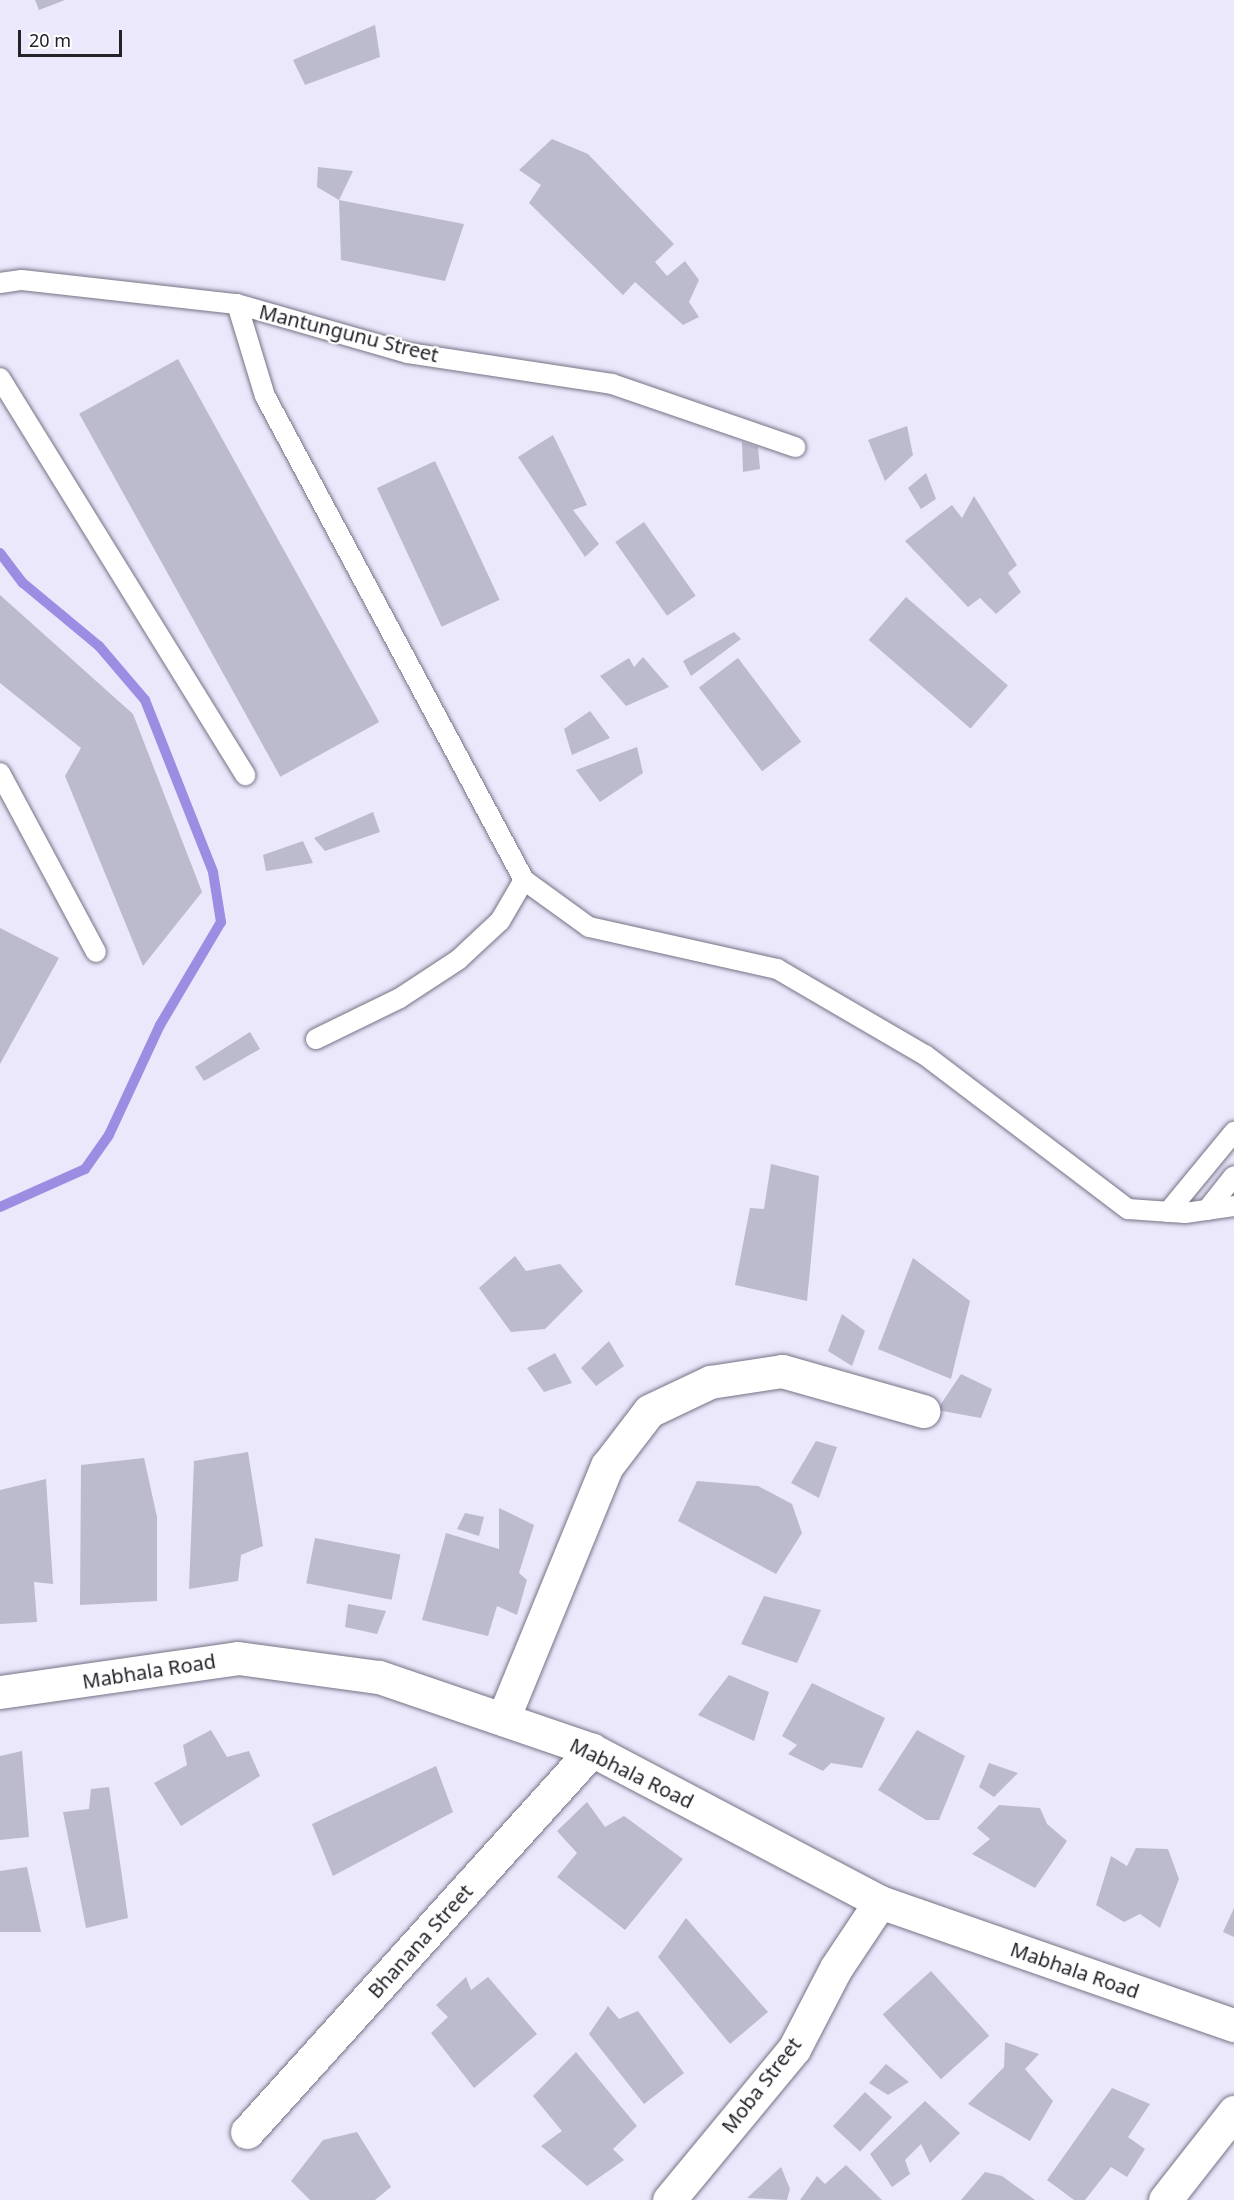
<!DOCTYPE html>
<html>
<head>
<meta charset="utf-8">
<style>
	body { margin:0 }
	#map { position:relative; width:1234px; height:2200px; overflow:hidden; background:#ebe8fc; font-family:"Noto Sans",sans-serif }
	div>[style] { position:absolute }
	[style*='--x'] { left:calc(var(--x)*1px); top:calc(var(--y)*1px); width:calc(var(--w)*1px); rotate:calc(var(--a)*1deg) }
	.stream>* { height:10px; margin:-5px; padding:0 5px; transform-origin:5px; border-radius:5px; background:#9c8de3 }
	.building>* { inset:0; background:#bcbacd; transform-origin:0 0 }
	.roads { filter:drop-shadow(0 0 2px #757384) drop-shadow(0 0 2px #757384) }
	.lane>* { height:20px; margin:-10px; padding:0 10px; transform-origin:10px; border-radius:10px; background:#fff }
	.street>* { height:33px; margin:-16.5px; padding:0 16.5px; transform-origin:16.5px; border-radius:16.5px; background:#fff }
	span { translate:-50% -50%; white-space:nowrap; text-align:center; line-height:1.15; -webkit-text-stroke:4.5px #fff; paint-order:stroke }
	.street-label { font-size:20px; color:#232229 }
	.scale { position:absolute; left:18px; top:30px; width:104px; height:27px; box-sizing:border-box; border:3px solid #232229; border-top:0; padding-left:8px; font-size:18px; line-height:21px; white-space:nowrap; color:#232229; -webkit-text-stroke:4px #fff; paint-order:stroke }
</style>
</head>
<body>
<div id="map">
	<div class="stream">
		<i style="--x:0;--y:553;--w:38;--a:53"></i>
		<i style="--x:23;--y:583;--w:99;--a:39.7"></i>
		<i style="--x:99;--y:646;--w:71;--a:49.6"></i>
		<i style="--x:145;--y:700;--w:185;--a:68.4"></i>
		<i style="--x:213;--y:872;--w:51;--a:80.9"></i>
		<i style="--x:221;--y:922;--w:120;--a:120.6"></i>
		<i style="--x:160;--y:1025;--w:121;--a:114.9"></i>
		<i style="--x:109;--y:1135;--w:42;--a:125.2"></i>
		<i style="--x:85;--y:1169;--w:93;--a:155.9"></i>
	</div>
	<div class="building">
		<i style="clip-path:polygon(35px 0,65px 0,39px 10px)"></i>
		<i style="clip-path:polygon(375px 25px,380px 57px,305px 85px,293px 60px)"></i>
		<i style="clip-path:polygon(552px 139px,588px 154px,674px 244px,655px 262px,667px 276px,685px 261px,699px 280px,689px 302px,699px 317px,683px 325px,635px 282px,623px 295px,529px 203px,541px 185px,519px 170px)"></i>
		<i style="clip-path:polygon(318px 167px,353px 171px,339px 200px,317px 187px)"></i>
		<i style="clip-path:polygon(339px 200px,464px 224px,445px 281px,341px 260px)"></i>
		<i style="left:178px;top:359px;width:415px;height:113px;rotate:61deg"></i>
		<i style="clip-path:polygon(907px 426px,913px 455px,885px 481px,868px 440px)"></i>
		<i style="clip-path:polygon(553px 435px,587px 505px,573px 510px,599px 544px,585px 557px,518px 457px)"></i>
		<i style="clip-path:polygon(742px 442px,758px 447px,760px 469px,743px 472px)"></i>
		<i style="left:435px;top:461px;width:153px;height:64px;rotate:65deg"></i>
		<i style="clip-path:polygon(926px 473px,936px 499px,921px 509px,908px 488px)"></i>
		<i style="clip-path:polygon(974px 496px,1017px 565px,1008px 573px,1021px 592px,996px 614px,980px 598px,968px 607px,905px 541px,952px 505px,962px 518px)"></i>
		<i style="left:644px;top:522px;width:90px;height:35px;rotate:55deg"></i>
		<i style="clip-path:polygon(0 595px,133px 714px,202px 892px,143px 966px,65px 776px,81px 748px,0 683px)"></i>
		<i style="left:906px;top:597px;width:135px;height:57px;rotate:41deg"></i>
		<i style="clip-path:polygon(734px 632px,741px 639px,691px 676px,683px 661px)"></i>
		<i style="clip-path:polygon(643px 657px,669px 687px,626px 706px,600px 676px,629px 658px,634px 667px)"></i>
		<i style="left:738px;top:658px;width:105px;height:49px;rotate:53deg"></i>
		<i style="clip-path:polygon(590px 711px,610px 738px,572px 755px,564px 729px)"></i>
		<i style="clip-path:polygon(637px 747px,643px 773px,600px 802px,576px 770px)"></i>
		<i style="clip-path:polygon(373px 812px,380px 832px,325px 851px,314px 838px)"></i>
		<i style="clip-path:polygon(303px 841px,313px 863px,266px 871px,263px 855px)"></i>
		<i style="clip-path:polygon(0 928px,59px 958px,0 1064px)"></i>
		<i style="clip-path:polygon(250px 1032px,260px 1049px,204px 1081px,195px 1067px)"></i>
		<i style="clip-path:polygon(771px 1164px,819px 1176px,807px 1301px,735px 1285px,750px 1208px,764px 1209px)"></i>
		<i style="clip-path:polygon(515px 1256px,526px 1271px,560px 1264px,583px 1291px,545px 1329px,511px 1332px,479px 1288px)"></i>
		<i style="clip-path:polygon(913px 1258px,970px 1301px,951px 1379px,878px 1349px)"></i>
		<i style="clip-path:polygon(842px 1314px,865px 1331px,852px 1366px,828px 1351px)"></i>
		<i style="clip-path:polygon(609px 1341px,624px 1366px,596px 1386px,581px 1368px)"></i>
		<i style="clip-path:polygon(555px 1353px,572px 1383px,544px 1392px,527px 1368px)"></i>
		<i style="clip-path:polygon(961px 1374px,992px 1389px,981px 1418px,937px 1410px)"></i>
		<i style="clip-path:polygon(816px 1441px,837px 1447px,819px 1498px,791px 1483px)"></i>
		<i style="clip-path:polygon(248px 1452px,263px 1546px,241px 1555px,238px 1581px,189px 1589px,194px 1461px)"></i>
		<i style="clip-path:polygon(144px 1458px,157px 1517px,157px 1601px,80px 1605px,81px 1465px)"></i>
		<i style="clip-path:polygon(46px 1479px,53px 1584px,34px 1582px,37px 1622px,0 1624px,0 1490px)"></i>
		<i style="clip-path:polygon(697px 1481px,758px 1486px,792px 1504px,802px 1533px,776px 1574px,678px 1521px)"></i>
		<i style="clip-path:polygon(499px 1508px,534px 1525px,519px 1573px,527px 1580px,517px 1615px,497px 1606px,488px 1636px,422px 1620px,446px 1533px,499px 1549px)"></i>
		<i style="clip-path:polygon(465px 1513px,484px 1517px,479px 1536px,457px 1529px)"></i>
		<i style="left:315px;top:1538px;width:87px;height:46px;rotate:11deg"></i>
		<i style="clip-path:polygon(764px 1596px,821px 1610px,797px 1663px,741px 1644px)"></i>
		<i style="clip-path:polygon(348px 1604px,386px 1611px,377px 1634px,345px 1627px)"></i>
		<i style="clip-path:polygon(729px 1675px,769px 1692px,754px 1741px,698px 1715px)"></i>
		<i style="clip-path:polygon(812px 1683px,885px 1718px,862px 1768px,831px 1763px,823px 1771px,788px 1754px,797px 1745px,782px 1736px)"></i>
		<i style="clip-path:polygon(211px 1730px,227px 1757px,249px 1751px,260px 1776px,181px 1826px,154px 1783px,187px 1765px,183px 1745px)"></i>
		<i style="clip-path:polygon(917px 1730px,965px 1756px,939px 1820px,926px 1820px,878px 1790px)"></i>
		<i style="clip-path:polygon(22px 1751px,29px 1837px,0 1840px,0 1756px)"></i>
		<i style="clip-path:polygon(989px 1763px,1018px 1773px,994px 1797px,979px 1787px)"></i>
		<i style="clip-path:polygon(436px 1766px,453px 1812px,333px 1876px,312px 1824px)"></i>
		<i style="clip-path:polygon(109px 1787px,128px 1918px,86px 1928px,63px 1812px,89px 1809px,91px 1789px)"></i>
		<i style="clip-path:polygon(587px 1802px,605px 1827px,624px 1816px,683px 1859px,625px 1930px,557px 1877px,577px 1853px,557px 1831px)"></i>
		<i style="clip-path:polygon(999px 1805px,1040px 1808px,1047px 1824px,1067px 1841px,1035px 1888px,972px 1854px,990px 1839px,977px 1828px)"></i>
		<i style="clip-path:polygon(1136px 1848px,1168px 1849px,1179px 1879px,1160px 1928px,1140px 1914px,1124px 1922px,1096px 1905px,1111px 1856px,1127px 1866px)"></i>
		<i style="clip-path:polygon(27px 1867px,41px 1932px,0 1932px,0 1871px)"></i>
		<i style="clip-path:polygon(1234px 1908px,1234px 1937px,1223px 1932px)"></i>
		<i style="clip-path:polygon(686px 1918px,768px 2012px,730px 2044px,658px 1957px)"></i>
		<i style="left:931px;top:1971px;width:87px;height:65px;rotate:48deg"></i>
		<i style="clip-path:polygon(466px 1977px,471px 1990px,488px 1977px,537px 2034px,474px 2088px,431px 2033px,448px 2017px,436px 2005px)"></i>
		<i style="clip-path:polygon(608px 2006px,619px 2019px,638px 2011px,684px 2073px,644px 2104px,589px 2034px)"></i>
		<i style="clip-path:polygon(1005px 2042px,1039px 2054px,1025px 2069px,1053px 2101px,1030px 2141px,968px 2104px,1004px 2067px)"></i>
		<i style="clip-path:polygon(576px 2052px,637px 2126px,613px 2149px,624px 2160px,587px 2186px,541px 2146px,562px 2131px,533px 2096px)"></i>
		<i style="clip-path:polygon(886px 2064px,909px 2082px,888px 2095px,869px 2083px)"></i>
		<i style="clip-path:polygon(1112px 2088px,1150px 2104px,1128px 2137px,1145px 2149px,1127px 2177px,1111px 2167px,1085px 2200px,1074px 2200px,1047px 2180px)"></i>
		<i style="left:865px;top:2092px;width:37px;height:47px;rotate:43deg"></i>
		<i style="clip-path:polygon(925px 2101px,960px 2133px,930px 2163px,921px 2144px,905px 2160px,910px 2174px,892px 2187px,870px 2154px)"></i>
		<i style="clip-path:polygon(357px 2132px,391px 2187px,375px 2200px,310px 2200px,291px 2181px,323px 2140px)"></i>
		<i style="clip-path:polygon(846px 2165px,882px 2200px,800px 2200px,817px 2176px,825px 2184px)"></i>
		<i style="clip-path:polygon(781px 2167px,790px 2189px,787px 2200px,747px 2198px)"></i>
		<i style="clip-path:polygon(985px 2172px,1002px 2176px,1035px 2200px,961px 2200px)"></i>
	</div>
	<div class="roads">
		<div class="lane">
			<i style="--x:0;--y:283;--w:22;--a:-8"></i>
			<i style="--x:22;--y:280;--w:216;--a:6.4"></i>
			<i style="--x:237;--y:304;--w:178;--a:16"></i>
			<i style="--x:408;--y:353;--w:206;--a:8.6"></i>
			<i style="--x:612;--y:384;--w:194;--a:19"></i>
			<i style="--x:237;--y:304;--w:96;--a:73.1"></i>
			<i style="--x:265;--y:396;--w:549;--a:61.85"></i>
			<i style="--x:524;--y:880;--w:80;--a:35.9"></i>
			<i style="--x:589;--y:927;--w:193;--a:12.6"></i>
			<i style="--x:777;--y:969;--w:171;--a:30.2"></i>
			<i style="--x:925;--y:1055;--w:255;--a:37.2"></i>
			<i style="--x:1128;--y:1209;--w:57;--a:4"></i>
			<i style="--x:1185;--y:1213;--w:49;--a:-8.1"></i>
			<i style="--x:0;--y:378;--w:467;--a:58.3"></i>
			<i style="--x:0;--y:773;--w:203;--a:61.8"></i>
			<i style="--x:316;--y:1039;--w:93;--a:-26"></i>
			<i style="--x:400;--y:998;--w:69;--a:-33.2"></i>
			<i style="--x:458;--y:960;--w:57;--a:-42.9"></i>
			<i style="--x:500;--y:921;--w:48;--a:-59.7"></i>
			<i style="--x:1207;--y:1210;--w:43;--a:-51.5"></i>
			<i style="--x:1168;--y:1212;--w:104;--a:-50.5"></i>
		</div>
		<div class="street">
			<i style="--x:0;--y:1692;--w:240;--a:-8.1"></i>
			<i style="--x:238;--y:1658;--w:142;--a:7.7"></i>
			<i style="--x:379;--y:1677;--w:225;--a:18.9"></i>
			<i style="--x:592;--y:1750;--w:326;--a:27.8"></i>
			<i style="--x:880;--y:1902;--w:375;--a:19.2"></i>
			<i style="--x:503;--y:1719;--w:274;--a:-67.7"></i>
			<i style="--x:607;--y:1466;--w:69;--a:-52.6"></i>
			<i style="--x:649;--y:1411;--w:68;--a:-25.4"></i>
			<i style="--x:710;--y:1382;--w:73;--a:-8.7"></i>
			<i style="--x:782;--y:1371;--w:147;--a:15.8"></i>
			<i style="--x:247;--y:2132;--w:515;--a:-47.91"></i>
			<i style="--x:669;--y:2200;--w:196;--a:-50.4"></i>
			<i style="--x:794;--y:2049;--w:91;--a:-62.6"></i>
			<i style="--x:836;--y:1968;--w:79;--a:-56.3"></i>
			<i style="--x:1165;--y:2200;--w:112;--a:-51.9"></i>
		</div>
	</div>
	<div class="street-label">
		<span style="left:349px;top:333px;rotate:14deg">Mantungunu Street</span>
		<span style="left:149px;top:1671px;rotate:-9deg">Mabhala Road</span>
		<span style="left:632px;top:1773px;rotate:26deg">Mabhala Road</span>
		<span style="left:420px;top:1941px;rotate:-48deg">Bhanana Street</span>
		<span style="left:1075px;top:1970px;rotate:19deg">Mabhala Road</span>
		<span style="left:761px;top:2085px;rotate:-52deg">Moba Street</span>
	</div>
	<div class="scale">20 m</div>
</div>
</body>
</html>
